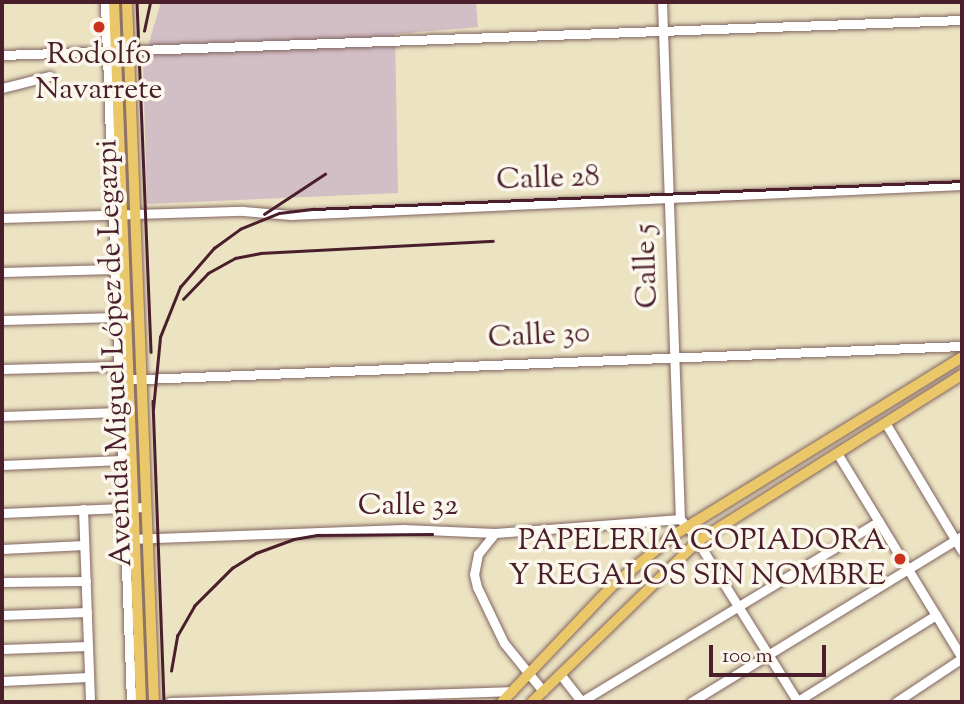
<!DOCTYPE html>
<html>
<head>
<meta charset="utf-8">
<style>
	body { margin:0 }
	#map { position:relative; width:964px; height:704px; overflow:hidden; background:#ebe3c2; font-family:"Sorts Mill Goudy",serif }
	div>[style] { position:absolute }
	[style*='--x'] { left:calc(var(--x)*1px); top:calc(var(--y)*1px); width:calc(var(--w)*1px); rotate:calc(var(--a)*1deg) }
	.industrial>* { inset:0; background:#d2bec5 }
	.roads { filter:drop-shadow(0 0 2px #826460) drop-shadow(0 0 2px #826460) }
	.minor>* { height:9px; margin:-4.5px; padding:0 4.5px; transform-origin:4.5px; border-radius:4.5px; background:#fff }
	.major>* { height:10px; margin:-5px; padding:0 5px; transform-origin:5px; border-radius:5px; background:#eac769 }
	.rail>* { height:2.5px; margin:-1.25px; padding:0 1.25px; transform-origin:1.25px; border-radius:1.25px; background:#4a1f2b }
	.dots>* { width:19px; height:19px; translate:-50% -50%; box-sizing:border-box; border:4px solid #fbf7ec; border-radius:50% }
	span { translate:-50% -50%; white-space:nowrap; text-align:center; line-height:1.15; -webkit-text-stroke:7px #fbf7ec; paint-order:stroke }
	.poi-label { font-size:30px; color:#4a1f2b }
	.right { translate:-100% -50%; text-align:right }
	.street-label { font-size:30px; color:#4a1f2b }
	.frame { position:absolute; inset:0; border:4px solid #4a1f2b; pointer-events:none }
	.scale { position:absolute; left:709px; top:645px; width:117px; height:32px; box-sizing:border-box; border:4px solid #4a1f2b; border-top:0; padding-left:9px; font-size:21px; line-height:24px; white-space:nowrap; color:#4a1f2b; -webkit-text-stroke:5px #fbf7ec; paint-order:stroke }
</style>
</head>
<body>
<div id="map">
	<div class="industrial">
		<i style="clip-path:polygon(161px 2px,476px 2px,478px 27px,395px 34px,398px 193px,147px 204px,143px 63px)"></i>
	</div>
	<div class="roads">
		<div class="minor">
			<i style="--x:105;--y:2;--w:700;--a:87.87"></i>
			<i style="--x:662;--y:2;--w:517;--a:88.01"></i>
			<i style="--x:680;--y:519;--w:16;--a:47"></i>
			<i style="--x:691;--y:531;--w:202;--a:58"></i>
			<i style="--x:2;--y:55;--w:961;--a:-2.09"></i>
			<i style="--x:2;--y:88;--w:49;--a:-14.3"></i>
			<i style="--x:2;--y:218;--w:241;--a:-1.7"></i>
			<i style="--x:243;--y:211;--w:48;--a:4.8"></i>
			<i style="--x:291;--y:215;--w:672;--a:-2.56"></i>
			<i style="--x:2;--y:272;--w:113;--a:-1.5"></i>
			<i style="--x:2;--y:320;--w:115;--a:-1.5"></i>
			<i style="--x:2;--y:369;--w:117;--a:-1.5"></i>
			<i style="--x:119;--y:380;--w:844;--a:-2.31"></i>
			<i style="--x:2;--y:416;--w:118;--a:-1.9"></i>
			<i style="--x:886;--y:424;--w:148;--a:59.1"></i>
			<i style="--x:837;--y:453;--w:240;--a:58.6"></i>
			<i style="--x:2;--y:465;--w:120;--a:-2.4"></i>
			<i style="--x:83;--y:509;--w:193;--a:87.9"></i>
			<i style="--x:2;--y:513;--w:144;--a:-2.4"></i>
			<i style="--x:495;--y:533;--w:27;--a:129"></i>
			<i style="--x:478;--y:554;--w:20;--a:101"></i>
			<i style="--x:474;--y:574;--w:13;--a:77"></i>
			<i style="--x:477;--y:587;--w:62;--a:64.3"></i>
			<i style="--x:504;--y:643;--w:62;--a:50.9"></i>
			<i style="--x:129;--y:539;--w:274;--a:-2.1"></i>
			<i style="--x:403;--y:529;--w:92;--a:2.5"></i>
			<i style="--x:495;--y:533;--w:186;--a:-4.3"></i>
			<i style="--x:2;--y:549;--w:82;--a:-2.8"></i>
			<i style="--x:2;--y:582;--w:84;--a:-0.7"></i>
			<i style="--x:2;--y:615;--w:85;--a:-2"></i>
			<i style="--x:2;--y:649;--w:86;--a:-2"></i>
			<i style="--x:560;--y:674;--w:36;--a:52"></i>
			<i style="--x:2;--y:681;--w:86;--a:-2.7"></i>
			<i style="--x:582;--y:701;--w:347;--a:-31.2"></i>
			<i style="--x:170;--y:702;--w:342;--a:-1.8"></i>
			<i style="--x:691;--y:702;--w:318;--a:-31.5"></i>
			<i style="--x:796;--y:702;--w:165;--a:-31.9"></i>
			<i style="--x:896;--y:702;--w:79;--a:-33.7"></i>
		</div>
		<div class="major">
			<i style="--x:114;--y:2;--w:701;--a:87.79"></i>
			<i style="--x:127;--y:2;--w:701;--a:87.79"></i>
			<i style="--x:502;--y:702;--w:160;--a:-46.5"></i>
			<i style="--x:612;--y:586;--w:80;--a:-39.4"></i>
			<i style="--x:674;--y:535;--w:339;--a:-31.7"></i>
			<i style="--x:532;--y:702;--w:231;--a:-44.1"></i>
			<i style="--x:698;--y:541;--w:312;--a:-32.2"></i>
		</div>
	</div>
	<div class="rail">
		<i style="--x:137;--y:2;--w:350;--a:87.7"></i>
		<i style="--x:144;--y:31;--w:30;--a:-78"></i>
		<i style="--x:264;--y:214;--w:73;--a:-33.3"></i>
		<i style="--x:183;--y:299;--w:36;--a:-46"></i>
		<i style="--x:208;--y:273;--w:31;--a:-29"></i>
		<i style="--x:235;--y:258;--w:26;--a:-11"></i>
		<i style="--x:261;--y:253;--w:232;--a:-3"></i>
		<i style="--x:153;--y:401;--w:301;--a:87.9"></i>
		<i style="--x:153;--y:409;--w:72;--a:-84.4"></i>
		<i style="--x:160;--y:337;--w:54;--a:-68.2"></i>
		<i style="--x:180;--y:287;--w:52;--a:-48.9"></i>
		<i style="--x:214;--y:248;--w:32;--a:-36"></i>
		<i style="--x:240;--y:229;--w:42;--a:-22.3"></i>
		<i style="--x:279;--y:213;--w:35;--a:-7"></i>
		<i style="--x:314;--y:209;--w:649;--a:-2.47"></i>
		<i style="--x:171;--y:671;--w:36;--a:-80"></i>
		<i style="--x:177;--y:636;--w:34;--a:-60"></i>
		<i style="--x:194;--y:606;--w:54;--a:-45"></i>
		<i style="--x:232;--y:568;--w:28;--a:-32"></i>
		<i style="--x:256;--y:553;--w:40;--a:-20.2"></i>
		<i style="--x:294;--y:539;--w:23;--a:-10"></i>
		<i style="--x:317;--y:535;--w:115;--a:-0.5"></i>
	</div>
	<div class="dots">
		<i style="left:99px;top:27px;background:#c8321e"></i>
		<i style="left:900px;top:559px;background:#c8321e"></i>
	</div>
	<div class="poi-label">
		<span style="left:99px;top:73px">Rodolfo<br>Navarrete</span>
		<span class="right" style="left:886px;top:559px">PAPELERIA COPIADORA<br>Y REGALOS SIN NOMBRE</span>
	</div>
	<div class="street-label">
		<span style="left:548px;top:180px;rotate:-2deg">Calle 28</span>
		<span style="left:648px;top:266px;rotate:-92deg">Calle 5</span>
		<span style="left:539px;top:337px;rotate:-3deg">Calle 30</span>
		<span style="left:116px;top:353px;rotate:-92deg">Avenida Miguel López de Legazpi</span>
		<span style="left:408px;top:507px">Calle 32</span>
	</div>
	<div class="frame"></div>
	<div class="scale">100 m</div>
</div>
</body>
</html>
